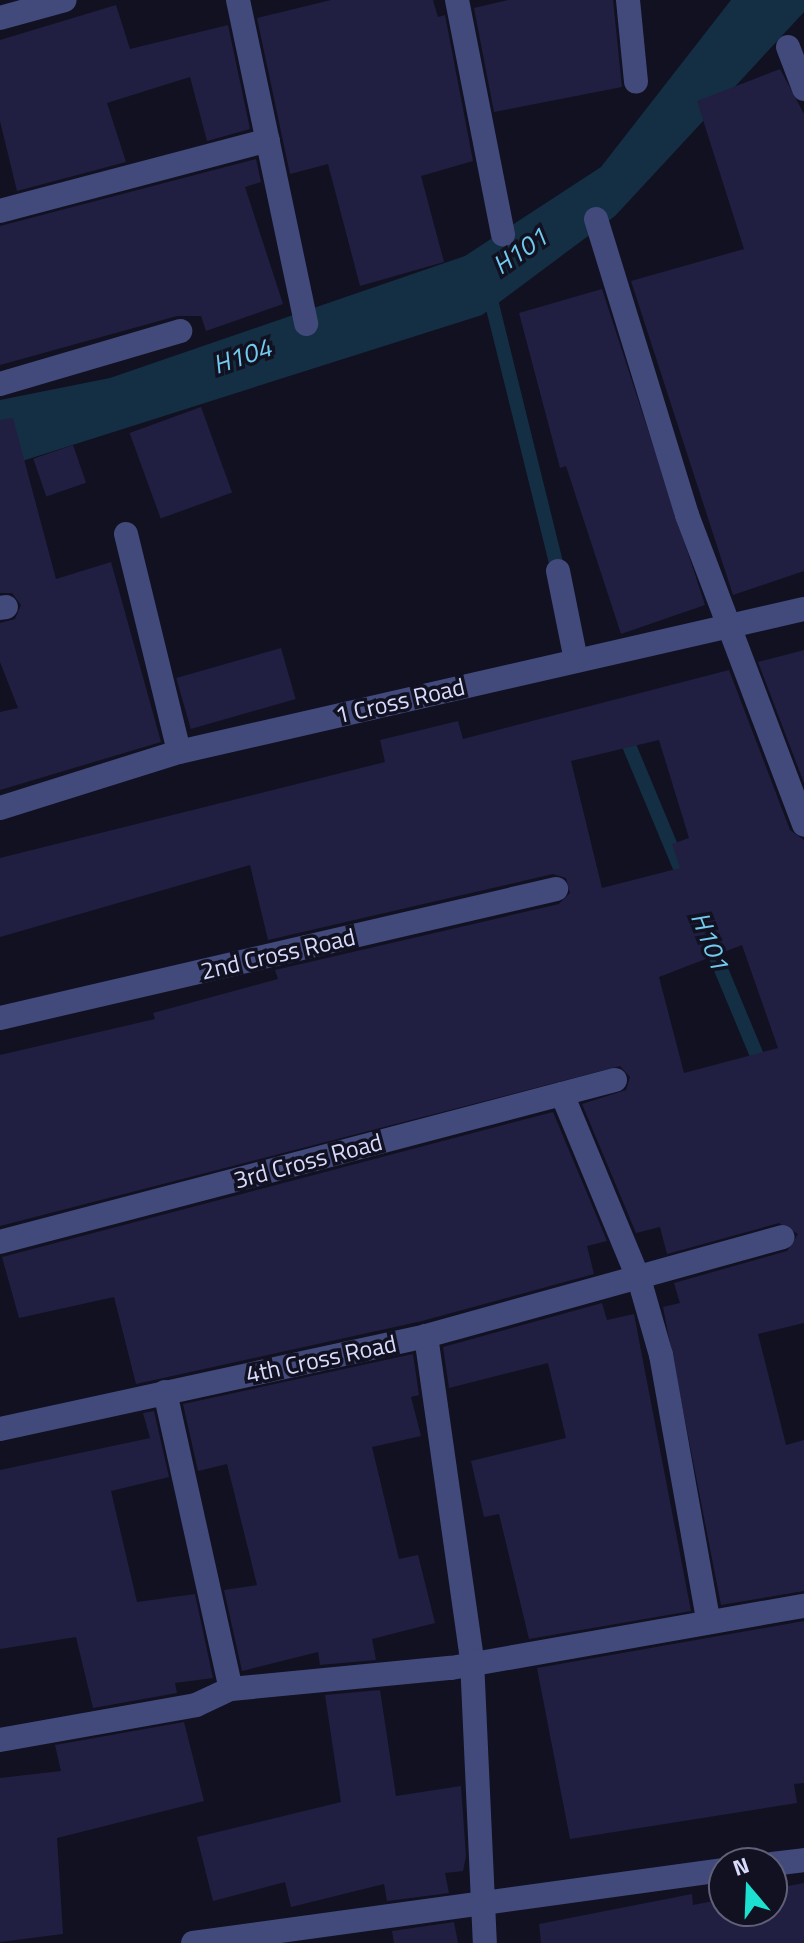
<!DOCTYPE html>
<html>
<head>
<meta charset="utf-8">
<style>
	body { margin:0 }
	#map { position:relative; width:804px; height:1943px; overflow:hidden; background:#112; font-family:"Titillium Web",sans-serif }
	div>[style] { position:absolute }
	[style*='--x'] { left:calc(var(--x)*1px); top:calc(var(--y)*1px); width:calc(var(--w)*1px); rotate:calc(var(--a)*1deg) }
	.water>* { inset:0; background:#142f43 }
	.stream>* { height:14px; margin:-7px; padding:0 7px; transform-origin:7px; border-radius:7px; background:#142f43 }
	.building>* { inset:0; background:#201f41; transform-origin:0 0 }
	.minor>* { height:24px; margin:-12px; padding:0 12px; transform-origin:12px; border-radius:12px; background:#424a7c }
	span { translate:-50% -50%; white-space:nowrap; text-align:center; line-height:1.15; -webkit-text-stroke:7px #112; paint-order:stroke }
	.street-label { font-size:24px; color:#d7dafa }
	.water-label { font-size:26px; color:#72cbed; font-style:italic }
	.north { position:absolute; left:708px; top:1847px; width:80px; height:80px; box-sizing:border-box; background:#112; border:2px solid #606178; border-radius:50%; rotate:341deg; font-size:22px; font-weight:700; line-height:32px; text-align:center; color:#d7dafa }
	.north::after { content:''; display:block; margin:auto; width:28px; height:36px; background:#1ce1d0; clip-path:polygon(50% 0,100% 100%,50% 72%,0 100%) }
</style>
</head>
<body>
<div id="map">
	<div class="water">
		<i style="clip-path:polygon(731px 0,804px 0,804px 12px,615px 216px,482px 315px,0 468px,0 400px,110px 378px,465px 256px,601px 167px)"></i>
	</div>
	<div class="stream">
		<i style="--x:488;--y:288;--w:292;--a:76.1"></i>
		<i style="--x:623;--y:731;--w:167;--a:67.4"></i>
		<i style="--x:708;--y:938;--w:143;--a:67.4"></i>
	</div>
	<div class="building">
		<i style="clip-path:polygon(331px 0,433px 0,438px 17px,445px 15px,473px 161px,421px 176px,444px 262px,360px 286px,328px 164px,290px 174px,257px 18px)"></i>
		<i style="clip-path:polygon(508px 0,613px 0,622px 87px,494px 112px,474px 8px)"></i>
		<i style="clip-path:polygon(116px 5px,130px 49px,228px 25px,250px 129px,207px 141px,190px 77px,107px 103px,126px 162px,17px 191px,0 121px,0 40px)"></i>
		<i style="clip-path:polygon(780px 69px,804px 114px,804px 571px,733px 595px,631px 281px,744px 249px,697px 101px)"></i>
		<i style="clip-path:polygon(256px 159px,261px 182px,245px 187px,283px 304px,206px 331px,201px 316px,177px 316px,0 365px,0 226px)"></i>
		<i style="clip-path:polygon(602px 289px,705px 605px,621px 634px,566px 466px,560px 468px,519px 313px)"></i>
		<i style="left:201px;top:407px;width:91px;height:76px;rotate:70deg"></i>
		<i style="clip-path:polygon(13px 418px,56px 579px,111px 562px,161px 742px,0 790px,0 712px,18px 708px,0 662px,0 623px,15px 619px,21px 605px,12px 593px,0 593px,0 420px)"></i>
		<i style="left:73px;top:445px;width:40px;height:42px;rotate:71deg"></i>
		<i style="left:281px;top:648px;width:53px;height:109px;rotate:74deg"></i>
		<i style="clip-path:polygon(804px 650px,804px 783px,758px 662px)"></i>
		<i style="clip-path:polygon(evenodd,729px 670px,790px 830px,804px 840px,804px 1323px,758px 1334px,786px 1445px,804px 1440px,804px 1591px,721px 1605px,663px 1307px,680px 1303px,674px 1283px,787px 1251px,798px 1234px,779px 1223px,667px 1254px,660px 1227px,636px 1233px,582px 1104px,626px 1090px,630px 1077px,620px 1066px,0 1226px,0 1055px,155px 1019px,153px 1013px,278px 979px,275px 970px,559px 904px,570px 893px,566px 878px,553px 874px,268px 940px,250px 865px,0 937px,0 858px,385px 762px,380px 740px,458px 721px,463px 739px,729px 670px,659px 740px,689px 838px,672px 844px,680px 868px,602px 888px,571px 761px,659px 740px,729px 670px,742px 945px,778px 1048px,684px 1073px,659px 977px,742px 945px)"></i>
		<i style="clip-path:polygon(553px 1112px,607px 1241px,587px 1246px,594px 1274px,422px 1321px,136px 1384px,114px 1297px,19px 1318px,2px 1257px)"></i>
		<i style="clip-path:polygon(602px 1303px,607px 1320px,634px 1314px,691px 1611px,529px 1639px,499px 1514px,484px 1517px,471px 1461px,566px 1438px,548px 1363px,449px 1388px,443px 1347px)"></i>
		<i style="clip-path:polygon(413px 1354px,419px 1395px,411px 1397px,421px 1436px,372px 1447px,399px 1559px,418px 1555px,435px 1623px,372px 1639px,376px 1660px,320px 1665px,318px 1652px,242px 1671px,224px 1590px,257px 1585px,227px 1464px,198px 1471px,183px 1404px)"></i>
		<i style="clip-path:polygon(154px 1411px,169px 1477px,111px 1491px,137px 1602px,195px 1594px,213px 1678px,175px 1683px,177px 1693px,93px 1708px,76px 1637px,0 1649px,0 1470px,150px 1438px,143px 1413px)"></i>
		<i style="clip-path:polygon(804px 1621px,804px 1783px,794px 1784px,797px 1803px,570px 1839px,537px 1668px)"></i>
		<i style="clip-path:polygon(380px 1690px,396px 1796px,461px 1786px,466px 1856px,463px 1871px,445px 1873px,449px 1893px,387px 1901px,384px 1884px,291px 1907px,285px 1882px,213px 1901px,197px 1837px,341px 1802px,325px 1695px)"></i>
		<i style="clip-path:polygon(184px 1722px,204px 1801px,57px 1838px,63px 1934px,0 1942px,0 1778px,61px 1771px,55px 1745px)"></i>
		<i style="clip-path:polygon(804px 1883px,804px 1943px,541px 1943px,539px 1924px,692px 1894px,693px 1905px,724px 1899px,724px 1911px,772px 1911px,772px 1889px)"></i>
		<i style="clip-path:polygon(454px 1922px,458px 1943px,394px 1943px,392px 1931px)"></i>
	</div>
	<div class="minor">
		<i style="--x:238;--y:0;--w:331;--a:78.1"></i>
		<i style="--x:457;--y:0;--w:239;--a:78.9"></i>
		<i style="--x:628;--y:0;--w:82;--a:84.4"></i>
		<i style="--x:0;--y:18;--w:67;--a:-15.5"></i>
		<i style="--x:788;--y:47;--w:45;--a:69.1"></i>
		<i style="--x:0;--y:211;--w:277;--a:-14.8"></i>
		<i style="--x:596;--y:219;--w:310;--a:72.9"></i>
		<i style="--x:687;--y:515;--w:331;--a:69.3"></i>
		<i style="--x:0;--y:384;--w:188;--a:-16.4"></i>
		<i style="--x:126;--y:534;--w:224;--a:76.3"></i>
		<i style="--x:558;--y:571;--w:91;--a:78.6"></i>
		<i style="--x:0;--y:608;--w:6;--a:-9"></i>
		<i style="--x:0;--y:808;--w:188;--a:-17.4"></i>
		<i style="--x:179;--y:752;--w:641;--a:-12.89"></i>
		<i style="--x:0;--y:1018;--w:571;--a:-13.06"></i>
		<i style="--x:562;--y:1094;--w:204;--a:67.5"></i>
		<i style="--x:640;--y:1282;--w:76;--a:74"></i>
		<i style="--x:661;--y:1355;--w:268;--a:79.9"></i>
		<i style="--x:0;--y:1242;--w:636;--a:-14.76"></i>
		<i style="--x:426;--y:1336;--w:327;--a:81.9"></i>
		<i style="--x:472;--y:1660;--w:283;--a:87.4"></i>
		<i style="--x:165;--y:1392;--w:304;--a:77.5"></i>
		<i style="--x:0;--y:1429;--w:436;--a:-12.3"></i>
		<i style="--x:426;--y:1336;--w:370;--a:-15.5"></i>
		<i style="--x:0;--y:1740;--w:199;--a:-10.1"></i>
		<i style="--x:196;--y:1705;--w:38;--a:-25"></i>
		<i style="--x:231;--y:1689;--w:221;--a:-5.5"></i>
		<i style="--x:451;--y:1668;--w:358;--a:-10"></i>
		<i style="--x:772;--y:1864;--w:32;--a:-7"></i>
		<i style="--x:193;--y:1943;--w:536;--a:-7.83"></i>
	</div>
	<div class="street-label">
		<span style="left:400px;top:701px;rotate:-13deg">1 Cross Road</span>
		<span style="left:278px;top:954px;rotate:-13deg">2nd Cross Road</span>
		<span style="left:308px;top:1161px;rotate:-15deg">3rd Cross Road</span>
		<span style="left:321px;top:1359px;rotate:-12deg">4th Cross Road</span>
	</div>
	<div class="water-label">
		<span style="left:520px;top:251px;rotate:-35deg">H101</span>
		<span style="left:242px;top:356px;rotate:-19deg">H104</span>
		<span style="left:710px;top:941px;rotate:68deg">H101</span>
	</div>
	<div class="north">N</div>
</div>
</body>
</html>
